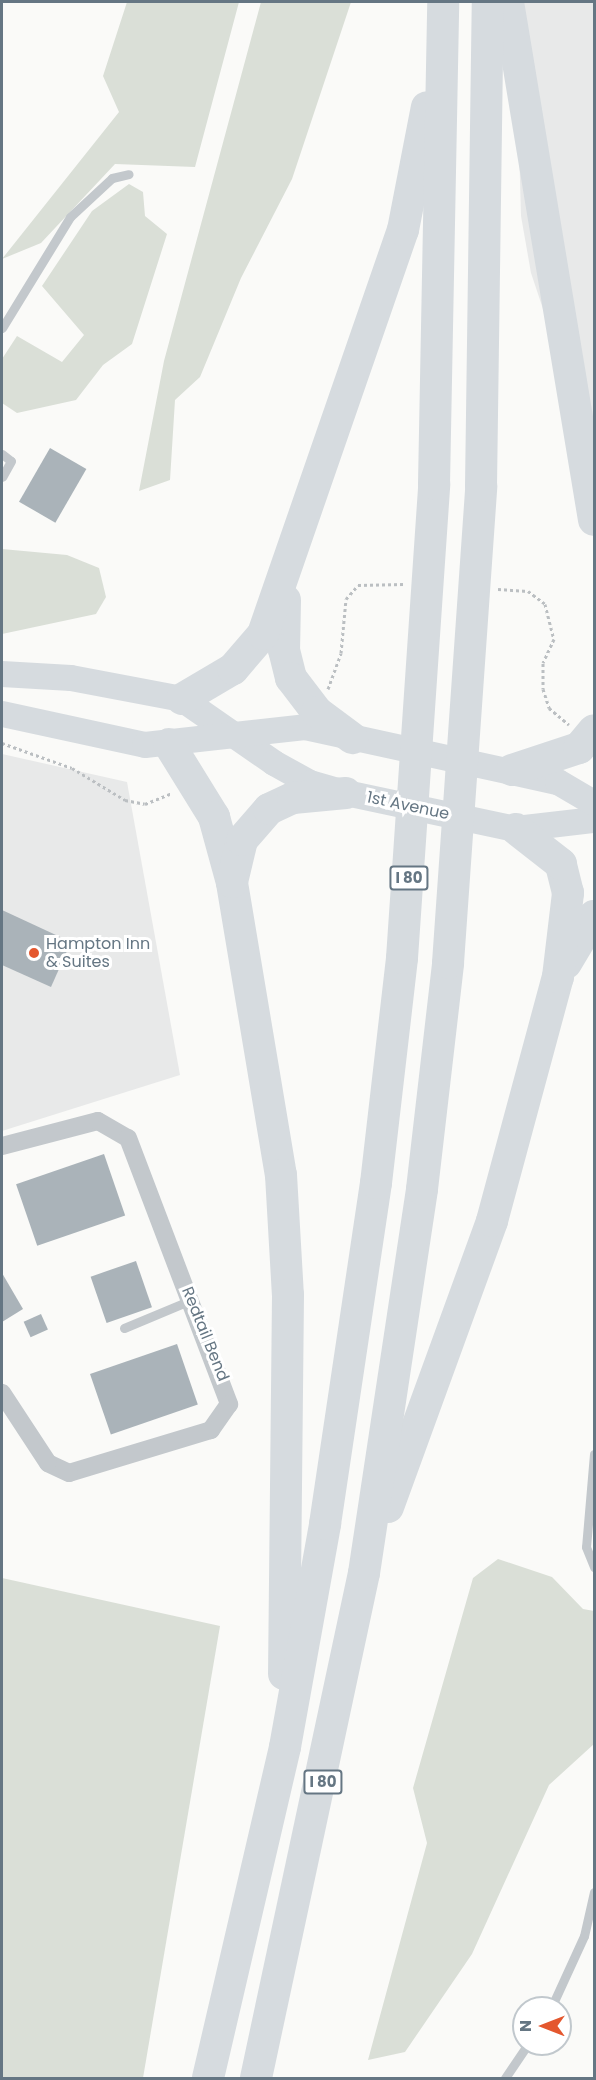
<!DOCTYPE html>
<html>
<head>
<meta charset="utf-8">
<style>
	body { margin:0 }
	#map { position:relative; width:596px; height:2080px; overflow:hidden; background:#fafaf8; font-family:Poppins,sans-serif }
	div>[style] { position:absolute }
	[style*='--x'] { left:calc(var(--x)*1px); top:calc(var(--y)*1px); width:calc(var(--w)*1px); rotate:calc(var(--a)*1deg) }
	.built>* { inset:0; background:#e8e9e9 }
	.green>* { inset:0; background:#dadfd7 }
	.building>* { inset:0; background:#aab3b9; transform-origin:0 0 }
	.path>* { height:3px; margin-top:-1.5px; transform-origin:0; background:repeating-linear-gradient(90deg,#bbbfc2 0 3px,transparent 0 6px) }
	.service>* { height:9px; margin:-4.5px; padding:0 4.5px; transform-origin:4.5px; border-radius:4.5px; background:#c3c8cc }
	.minor>* { height:18px; margin:-9px; padding:0 9px; transform-origin:9px; border-radius:9px; background:#c3c8cc }
	.secondary>* { height:26px; margin:-13px; padding:0 13px; transform-origin:13px; border-radius:13px; background:#d6dbdf }
	.motorway>* { height:32px; margin:-16px; padding:0 16px; transform-origin:16px; border-radius:16px; background:#d6dbdf }
	.dots>* { width:16px; height:16px; translate:-50% -50%; box-sizing:border-box; border:3px solid #fff; border-radius:50% }
	span { translate:-50% -50%; white-space:nowrap; text-align:center; line-height:1.15; -webkit-text-stroke:6px #fff; paint-order:stroke }
	.shield-label span { padding:2px 4px; background:#fff; border:2px solid; border-radius:4px; -webkit-text-stroke-width:0 }
	.shield-label { font-size:15px; color:#657683; font-weight:700 }
	.street-label { font-size:16px; color:#657683 }
	.poi-label { font-size:16px; color:#657683 }
	.left { translate:0 -50%; text-align:left }
	.frame { position:absolute; inset:0; border:3px solid #657683; pointer-events:none }
	.north { position:absolute; left:512px; top:1996px; width:60px; height:60px; box-sizing:border-box; background:#fff; border:2px solid #c1c8cd; border-radius:50%; rotate:270deg; font-size:16px; font-weight:700; line-height:24px; text-align:center; color:#657683 }
	.north::after { content:''; display:block; margin:auto; width:21px; height:27px; background:#e4572e; clip-path:polygon(50% 0,100% 100%,50% 72%,0 100%) }
</style>
</head>
<body>
<div id="map">
	<div class="built">
		<i style="clip-path:polygon(515px 2px,594px 2px,594px 427px,564px 372px,531px 273px,521px 216px)"></i>
		<i style="clip-path:polygon(2px 754px,127px 782px,180px 1075px,2px 1131px)"></i>
	</div>
	<div class="green">
		<i style="clip-path:polygon(127px 2px,239px 2px,195px 167px,115px 164px,41px 243px,2px 259px,119px 112px,103px 76px)"></i>
		<i style="clip-path:polygon(261px 2px,351px 2px,292px 179px,241px 278px,200px 377px,175px 400px,170px 480px,139px 491px,164px 361px)"></i>
		<i style="clip-path:polygon(129px 184px,143px 192px,145px 216px,167px 234px,132px 344px,103px 365px,76px 400px,17px 413px,2px 403px,2px 359px,17px 336px,62px 362px,84px 335px,42px 286px,92px 211px)"></i>
		<i style="clip-path:polygon(2px 549px,67px 555px,99px 568px,106px 597px,96px 614px,2px 634px)"></i>
		<i style="clip-path:polygon(498px 1559px,552px 1577px,583px 1609px,594px 1611px,594px 1744px,549px 1785px,472px 1954px,405px 2052px,368px 2060px,427px 1843px,413px 1788px,473px 1578px)"></i>
		<i style="clip-path:polygon(2px 1578px,220px 1626px,143px 2078px,2px 2078px)"></i>
	</div>
	<div class="building">
		<i style="left:50px;top:448px;width:42px;height:62px;rotate:30deg"></i>
		<i style="clip-path:polygon(2px 910px,71px 942px,51px 987px,2px 965px)"></i>
		<i style="left:104px;top:1154px;width:65px;height:93px;rotate:71deg"></i>
		<i style="left:136px;top:1261px;width:49px;height:48px;rotate:71deg"></i>
		<i style="clip-path:polygon(2px 1273px,23px 1309px,2px 1322px)"></i>
		<i style="left:41px;top:1314px;width:17px;height:19px;rotate:66deg"></i>
		<i style="left:177px;top:1344px;width:64px;height:92px;rotate:71deg"></i>
	</div>
	<div class="path">
		<i style="--x:498;--y:589;--w:30;--a:4"></i>
		<i style="--x:528;--y:591;--w:21;--a:37"></i>
		<i style="--x:545;--y:604;--w:36;--a:76"></i>
		<i style="--x:554;--y:639;--w:26;--a:115"></i>
		<i style="--x:543;--y:663;--w:26;--a:90"></i>
		<i style="--x:543;--y:689;--w:20;--a:72"></i>
		<i style="--x:549;--y:708;--w:26;--a:40"></i>
		<i style="--x:328;--y:689;--w:38;--a:-70"></i>
		<i style="--x:341;--y:653;--w:54;--a:-84.7"></i>
		<i style="--x:346;--y:599;--w:18;--a:-49"></i>
		<i style="--x:358;--y:585;--w:46;--a:-1.2"></i>
		<i style="--x:2;--y:743;--w:74;--a:19.7"></i>
		<i style="--x:72;--y:768;--w:62;--a:31.1"></i>
		<i style="--x:125;--y:800;--w:20;--a:11"></i>
		<i style="--x:145;--y:804;--w:29;--a:-22"></i>
	</div>
	<div class="service">
		<i style="--x:2;--y:328;--w:130;--a:-58.5"></i>
		<i style="--x:70;--y:217;--w:57;--a:-42.9"></i>
		<i style="--x:112;--y:178;--w:17;--a:-13"></i>
		<i style="--x:2;--y:454;--w:11;--a:38"></i>
		<i style="--x:11;--y:461;--w:18;--a:119"></i>
		<i style="--x:124;--y:1328;--w:73;--a:-22.7"></i>
		<i style="--x:594;--y:1454;--w:93;--a:94.9"></i>
		<i style="--x:586;--y:1547;--w:22;--a:68"></i>
		<i style="--x:551;--y:2008;--w:79;--a:-65.4"></i>
		<i style="--x:584;--y:1936;--w:45;--a:-77.2"></i>
		<i style="--x:505;--y:2078;--w:41;--a:-55.9"></i>
	</div>
	<div class="minor">
		<i style="--x:2;--y:1146;--w:99;--a:-14.6"></i>
		<i style="--x:98;--y:1121;--w:34;--a:30"></i>
		<i style="--x:128;--y:1138;--w:285;--a:69.2"></i>
		<i style="--x:229;--y:1404;--w:32;--a:125"></i>
		<i style="--x:211;--y:1430;--w:148;--a:163.2"></i>
		<i style="--x:69;--y:1473;--w:23;--a:-155"></i>
		<i style="--x:48;--y:1463;--w:84;--a:-123.3"></i>
	</div>
	<div class="secondary">
		<i style="--x:2;--y:674;--w:69;--a:3.3"></i>
		<i style="--x:71;--y:678;--w:113;--a:10.7"></i>
		<i style="--x:182;--y:699;--w:112;--a:34.8"></i>
		<i style="--x:274;--y:763;--w:41;--a:29.1"></i>
		<i style="--x:310;--y:783;--w:37;--a:16"></i>
		<i style="--x:346;--y:793;--w:174;--a:12"></i>
		<i style="--x:516;--y:829;--w:79;--a:-6.6"></i>
		<i style="--x:2;--y:714;--w:146;--a:12.2"></i>
		<i style="--x:145;--y:745;--w:161;--a:-6.4"></i>
		<i style="--x:305;--y:727;--w:259;--a:12.3"></i>
		<i style="--x:558;--y:782;--w:42;--a:30.3"></i>
	</div>
	<div class="motorway">
		<i style="--x:508;--y:2;--w:525;--a:80.57"></i>
		<i style="--x:285;--y:600;--w:50;--a:91.1"></i>
		<i style="--x:284;--y:650;--w:29;--a:76"></i>
		<i style="--x:291;--y:678;--w:43;--a:52.6"></i>
		<i style="--x:317;--y:712;--w:44;--a:36.6"></i>
		<i style="--x:182;--y:699;--w:59;--a:-30.5"></i>
		<i style="--x:233;--y:669;--w:46;--a:-49.4"></i>
		<i style="--x:263;--y:634;--w:428;--a:-70.9"></i>
		<i style="--x:403;--y:230;--w:125;--a:-79"></i>
		<i style="--x:169;--y:744;--w:86;--a:58.3"></i>
		<i style="--x:214;--y:817;--w:68;--a:74.7"></i>
		<i style="--x:232;--y:883;--w:296;--a:80.5"></i>
		<i style="--x:281;--y:1175;--w:120;--a:86.7"></i>
		<i style="--x:288;--y:1295;--w:379;--a:90.6"></i>
		<i style="--x:512;--y:770;--w:71;--a:-18.2"></i>
		<i style="--x:579;--y:748;--w:23;--a:-50"></i>
		<i style="--x:232;--y:882;--w:43;--a:-76.6"></i>
		<i style="--x:242;--y:840;--w:41;--a:-48.9"></i>
		<i style="--x:269;--y:809;--w:26;--a:-25"></i>
		<i style="--x:293;--y:798;--w:53;--a:-5.4"></i>
		<i style="--x:566;--y:963;--w:55;--a:-59.2"></i>
		<i style="--x:388;--y:1507;--w:304;--a:-70"></i>
		<i style="--x:492;--y:1221;--w:253;--a:-74.9"></i>
		<i style="--x:558;--y:977;--w:85;--a:-83.2"></i>
		<i style="--x:568;--y:893;--w:30;--a:-104"></i>
		<i style="--x:561;--y:864;--w:57;--a:-142.1"></i>
		<i style="--x:208;--y:2078;--w:340;--a:-76.9"></i>
		<i style="--x:285;--y:1747;--w:227;--a:-79.8"></i>
		<i style="--x:325;--y:1524;--w:345;--a:-81.5"></i>
		<i style="--x:376;--y:1183;--w:226;--a:-83.4"></i>
		<i style="--x:402;--y:958;--w:475;--a:-86.1"></i>
		<i style="--x:434;--y:484;--w:482;--a:-88.9"></i>
		<i style="--x:256;--y:2078;--w:516;--a:-77.93"></i>
		<i style="--x:364;--y:1573;--w:388;--a:-81.4"></i>
		<i style="--x:422;--y:1189;--w:227;--a:-83.4"></i>
		<i style="--x:448;--y:963;--w:478;--a:-86"></i>
		<i style="--x:481;--y:486;--w:484;--a:-89.2"></i>
	</div>
	<div class="dots">
		<i style="left:34px;top:953px;background:#e4572e"></i>
	</div>
	<div class="shield-label">
		<span style="left:409px;top:878px">I 80</span>
		<span style="left:323px;top:1782px">I 80</span>
	</div>
	<div class="street-label">
		<span style="left:408px;top:806px;rotate:12deg">1st Avenue</span>
		<span style="left:205px;top:1334px;rotate:68deg">Redtail Bend</span>
	</div>
	<div class="poi-label">
		<span class="left" style="left:46px;top:953px">Hampton Inn<br>&amp; Suites</span>
	</div>
	<div class="frame"></div>
	<div class="north">N</div>
</div>
</body>
</html>
